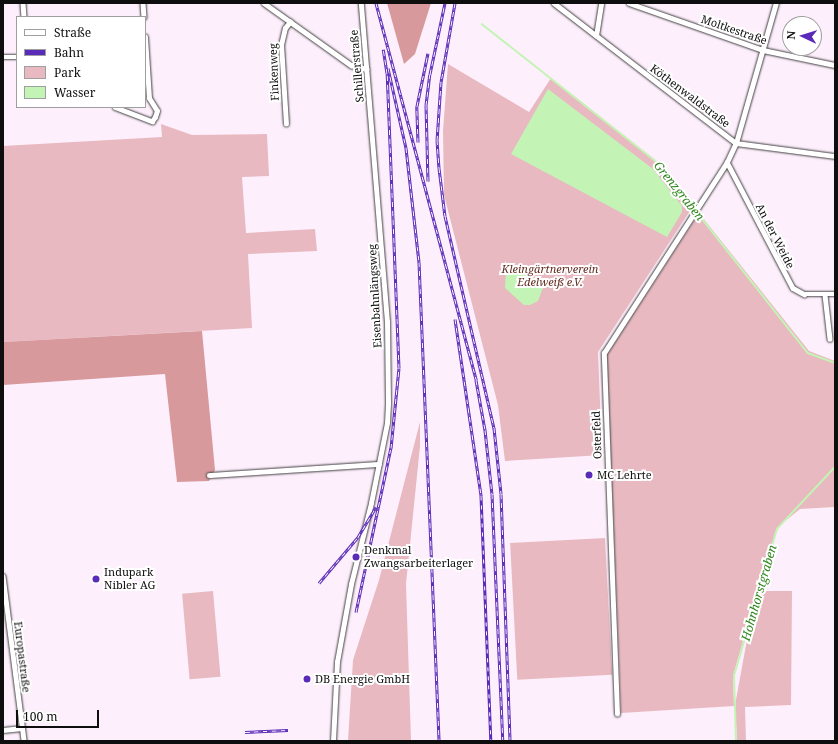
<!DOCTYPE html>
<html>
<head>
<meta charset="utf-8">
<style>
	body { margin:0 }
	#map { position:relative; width:838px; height:744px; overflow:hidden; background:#feeffc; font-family:"Noto Serif",serif }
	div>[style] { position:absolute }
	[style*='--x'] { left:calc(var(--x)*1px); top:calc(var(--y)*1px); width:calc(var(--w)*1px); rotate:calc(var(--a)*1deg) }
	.green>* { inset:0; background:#e8b9c0; transform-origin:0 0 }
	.forest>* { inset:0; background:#d8999d }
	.water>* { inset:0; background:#c4f4b5 }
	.stream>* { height:1.5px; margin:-0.75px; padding:0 0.75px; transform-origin:0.75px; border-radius:0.75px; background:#c4f4b5 }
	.roads { filter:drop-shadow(0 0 1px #414141) drop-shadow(0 0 1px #414141) }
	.street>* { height:4.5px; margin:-2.25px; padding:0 2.25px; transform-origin:2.25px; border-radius:2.25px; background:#fff }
	.rail>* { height:3px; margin-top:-1.5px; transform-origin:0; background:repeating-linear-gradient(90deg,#fff 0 4.5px,#5a2ab9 0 9px); box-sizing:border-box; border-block:1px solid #5a2ab9 }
	.dots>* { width:11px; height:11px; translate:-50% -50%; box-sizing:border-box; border:2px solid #fff; border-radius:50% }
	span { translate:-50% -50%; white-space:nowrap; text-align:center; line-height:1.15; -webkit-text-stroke:4px #fff; paint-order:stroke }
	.street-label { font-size:11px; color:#0e0e0e }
	.park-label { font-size:11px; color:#632c20; font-style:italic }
	.poi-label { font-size:11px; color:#0e0e0e }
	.left { translate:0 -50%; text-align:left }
	.water-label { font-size:12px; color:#2d861a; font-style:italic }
	.frame { position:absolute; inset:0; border:4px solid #0e0e0e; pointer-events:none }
	.legend { position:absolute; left:16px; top:16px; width:130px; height:92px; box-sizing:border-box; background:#fff; border:1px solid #9f9f9f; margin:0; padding:5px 7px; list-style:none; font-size:12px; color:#0e0e0e }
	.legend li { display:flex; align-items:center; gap:8px; height:20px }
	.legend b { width:20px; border:1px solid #9f9f9f }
	.north { position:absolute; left:782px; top:16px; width:40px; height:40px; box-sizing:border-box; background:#fff; border:1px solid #9f9f9f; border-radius:50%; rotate:274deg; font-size:11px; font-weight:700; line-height:16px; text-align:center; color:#0e0e0e }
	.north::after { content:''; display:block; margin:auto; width:14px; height:18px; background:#5a2ab9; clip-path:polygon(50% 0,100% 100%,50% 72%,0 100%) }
	.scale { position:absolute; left:16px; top:710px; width:83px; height:18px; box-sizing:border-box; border:2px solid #0e0e0e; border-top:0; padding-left:5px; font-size:12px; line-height:14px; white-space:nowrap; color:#0e0e0e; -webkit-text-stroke:3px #fff; paint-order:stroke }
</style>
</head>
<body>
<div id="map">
	<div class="green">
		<i style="clip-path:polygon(448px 64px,529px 112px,551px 78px,658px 162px,693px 206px,598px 352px,602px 455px,505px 461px,498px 405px,444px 195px,443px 131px)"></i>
		<i style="clip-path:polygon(161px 124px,192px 135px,267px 134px,269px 176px,242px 177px,246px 233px,315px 229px,317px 251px,248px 254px,252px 328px,3px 342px,3px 146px,162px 137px)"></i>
		<i style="clip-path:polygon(699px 213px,809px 351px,835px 361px,835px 507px,800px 509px,779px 526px,768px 554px,733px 676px,734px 706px,621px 713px,607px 355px)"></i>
		<i style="clip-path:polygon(420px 422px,420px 446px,406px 584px,411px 741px,348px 741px,353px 660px,379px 580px)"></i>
		<i style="left:605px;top:538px;width:137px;height:95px;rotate:87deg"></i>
		<i style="left:213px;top:591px;width:86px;height:31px;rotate:85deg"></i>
		<i style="clip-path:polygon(760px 591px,792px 591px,791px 705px,745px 707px,746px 741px,737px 741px,735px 705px,751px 618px)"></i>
	</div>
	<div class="forest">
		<i style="clip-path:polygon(387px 3px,431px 3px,415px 54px,404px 64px)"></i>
		<i style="clip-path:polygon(202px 331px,215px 470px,209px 481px,177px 482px,165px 374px,3px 385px,3px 342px)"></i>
	</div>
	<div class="water">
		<i style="clip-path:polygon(548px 89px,653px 169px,682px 206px,682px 212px,667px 237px,511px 154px)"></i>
		<i style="clip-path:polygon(512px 268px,528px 275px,526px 278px,538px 279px,544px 285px,538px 301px,530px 305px,524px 305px,505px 288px,506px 273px)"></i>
	</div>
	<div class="stream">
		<i style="--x:482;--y:24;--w:224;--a:38.3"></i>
		<i style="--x:658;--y:163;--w:58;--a:52"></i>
		<i style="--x:697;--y:212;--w:179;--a:51.8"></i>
		<i style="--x:808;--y:353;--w:29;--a:20"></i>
		<i style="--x:736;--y:741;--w:65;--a:-91.8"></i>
		<i style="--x:734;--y:676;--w:153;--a:-73.7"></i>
		<i style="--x:777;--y:529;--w:85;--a:-46.9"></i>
	</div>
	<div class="roads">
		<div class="street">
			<i style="--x:23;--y:3;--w:14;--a:86"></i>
			<i style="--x:143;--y:3;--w:14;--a:86"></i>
			<i style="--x:264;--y:3;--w:107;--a:35.5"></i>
			<i style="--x:351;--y:65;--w:16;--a:14"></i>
			<i style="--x:554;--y:3;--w:230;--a:37.6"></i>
			<i style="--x:736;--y:143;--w:100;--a:7.5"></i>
			<i style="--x:629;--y:3;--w:142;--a:19.3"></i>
			<i style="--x:763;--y:50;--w:74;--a:11.8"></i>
			<i style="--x:596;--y:36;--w:33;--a:-81"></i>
			<i style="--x:3;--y:57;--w:14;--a:0"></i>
			<i style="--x:115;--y:107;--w:40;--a:21"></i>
			<i style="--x:152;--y:121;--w:5;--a:-53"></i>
			<i style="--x:155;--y:117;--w:6;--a:-72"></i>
			<i style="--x:157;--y:111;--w:15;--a:-122"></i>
			<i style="--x:149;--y:98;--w:61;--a:-93.8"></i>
			<i style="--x:286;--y:124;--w:79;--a:-93.6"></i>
			<i style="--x:281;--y:45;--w:17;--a:-77"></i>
			<i style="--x:285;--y:28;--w:8;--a:-50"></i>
			<i style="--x:727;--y:162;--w:142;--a:62.4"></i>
			<i style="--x:793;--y:288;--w:13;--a:29"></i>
			<i style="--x:804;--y:294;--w:31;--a:0"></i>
			<i style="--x:825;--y:295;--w:44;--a:83.5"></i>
			<i style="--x:209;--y:475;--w:170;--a:-3.7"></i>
			<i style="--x:3;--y:576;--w:166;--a:82.7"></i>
			<i style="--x:617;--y:714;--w:361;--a:-92.1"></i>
			<i style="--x:604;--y:353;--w:227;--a:-57.2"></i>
			<i style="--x:727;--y:162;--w:21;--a:-65"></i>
			<i style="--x:736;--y:143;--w:146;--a:-74.1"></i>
			<i style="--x:3;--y:730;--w:19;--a:-6"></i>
			<i style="--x:333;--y:741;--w:79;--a:-87.1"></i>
			<i style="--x:337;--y:662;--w:79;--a:-79.8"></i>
			<i style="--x:351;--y:584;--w:83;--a:-76.1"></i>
			<i style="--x:371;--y:503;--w:82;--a:-78.7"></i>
			<i style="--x:387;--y:423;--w:20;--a:-87"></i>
			<i style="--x:388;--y:403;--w:81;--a:-90.7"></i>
			<i style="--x:387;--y:322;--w:320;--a:-94.7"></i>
		</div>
	</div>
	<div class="rail">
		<i style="--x:376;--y:3;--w:390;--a:75.1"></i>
		<i style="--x:476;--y:380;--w:51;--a:79.8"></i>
		<i style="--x:485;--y:430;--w:64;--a:83.8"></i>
		<i style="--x:492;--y:494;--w:247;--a:87.5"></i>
		<i style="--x:455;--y:3;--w:80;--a:100"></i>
		<i style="--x:441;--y:82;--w:58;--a:93.9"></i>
		<i style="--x:437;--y:140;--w:28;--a:86"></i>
		<i style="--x:439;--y:168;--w:48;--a:82.9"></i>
		<i style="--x:445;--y:216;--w:218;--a:77"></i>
		<i style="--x:494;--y:428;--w:66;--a:83.9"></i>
		<i style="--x:501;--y:494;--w:247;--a:87.9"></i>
		<i style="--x:388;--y:68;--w:82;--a:77.3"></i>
		<i style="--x:406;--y:148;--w:115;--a:83.5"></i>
		<i style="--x:419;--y:262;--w:479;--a:87.6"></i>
		<i style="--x:418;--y:142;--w:36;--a:-92"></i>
		<i style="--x:417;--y:106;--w:54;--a:-78.3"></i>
		<i style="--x:428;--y:181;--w:76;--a:-91.5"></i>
		<i style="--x:426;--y:105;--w:31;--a:-83"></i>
		<i style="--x:430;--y:74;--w:73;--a:-78.1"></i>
		<i style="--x:455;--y:319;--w:179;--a:81.6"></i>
		<i style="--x:481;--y:496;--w:245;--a:87.7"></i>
		<i style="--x:319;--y:583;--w:60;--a:-49.7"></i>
		<i style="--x:358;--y:537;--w:35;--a:-59"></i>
		<i style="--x:356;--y:612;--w:168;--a:-78"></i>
		<i style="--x:391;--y:448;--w:80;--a:-84.3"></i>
		<i style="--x:399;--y:368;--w:295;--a:-92.3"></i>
		<i style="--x:387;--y:73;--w:24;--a:-99"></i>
		<i style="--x:245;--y:732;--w:43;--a:-2.7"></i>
	</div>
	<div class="dots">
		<i style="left:589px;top:475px;background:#5a2ab9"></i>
		<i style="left:356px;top:557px;background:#5a2ab9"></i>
		<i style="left:96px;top:579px;background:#5a2ab9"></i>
		<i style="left:307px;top:679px;background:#5a2ab9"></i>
	</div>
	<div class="street-label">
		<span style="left:734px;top:30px;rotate:19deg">Moltkestraße</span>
		<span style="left:357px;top:66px;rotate:-95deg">Schillerstraße</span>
		<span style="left:274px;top:72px;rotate:-92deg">Finkenweg</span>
		<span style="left:690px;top:96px;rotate:37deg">Köthenwaldstraße</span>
		<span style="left:775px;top:236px;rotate:63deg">An der Weide</span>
		<span style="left:375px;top:296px;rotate:-93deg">Eisenbahnlängsweg</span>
		<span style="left:597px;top:435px;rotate:-92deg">Osterfeld</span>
		<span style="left:22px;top:657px;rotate:83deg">Europastraße</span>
	</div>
	<div class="park-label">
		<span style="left:550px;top:276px">Kleingärtnerverein<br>Edelweiß e.V.</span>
	</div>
	<div class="poi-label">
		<span class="left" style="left:597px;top:475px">MC Lehrte</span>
		<span class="left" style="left:364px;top:557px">Denkmal<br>Zwangsarbeiterlager</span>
		<span class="left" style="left:104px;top:579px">Indupark<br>Nibler AG</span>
		<span class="left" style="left:315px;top:679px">DB Energie GmbH</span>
	</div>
	<div class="water-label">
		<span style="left:679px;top:191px;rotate:51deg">Grenzgraben</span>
		<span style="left:759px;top:593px;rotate:-74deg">Hohnhorstgraben</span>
	</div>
	<div class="frame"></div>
	<ul class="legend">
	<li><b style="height:5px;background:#fff"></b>Straße</li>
	<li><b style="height:5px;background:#5a2ab9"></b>Bahn</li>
	<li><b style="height:11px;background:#e8b9c0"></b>Park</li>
	<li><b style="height:11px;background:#c4f4b5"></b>Wasser</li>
	</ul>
	<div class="north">N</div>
	<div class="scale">100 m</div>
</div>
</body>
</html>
